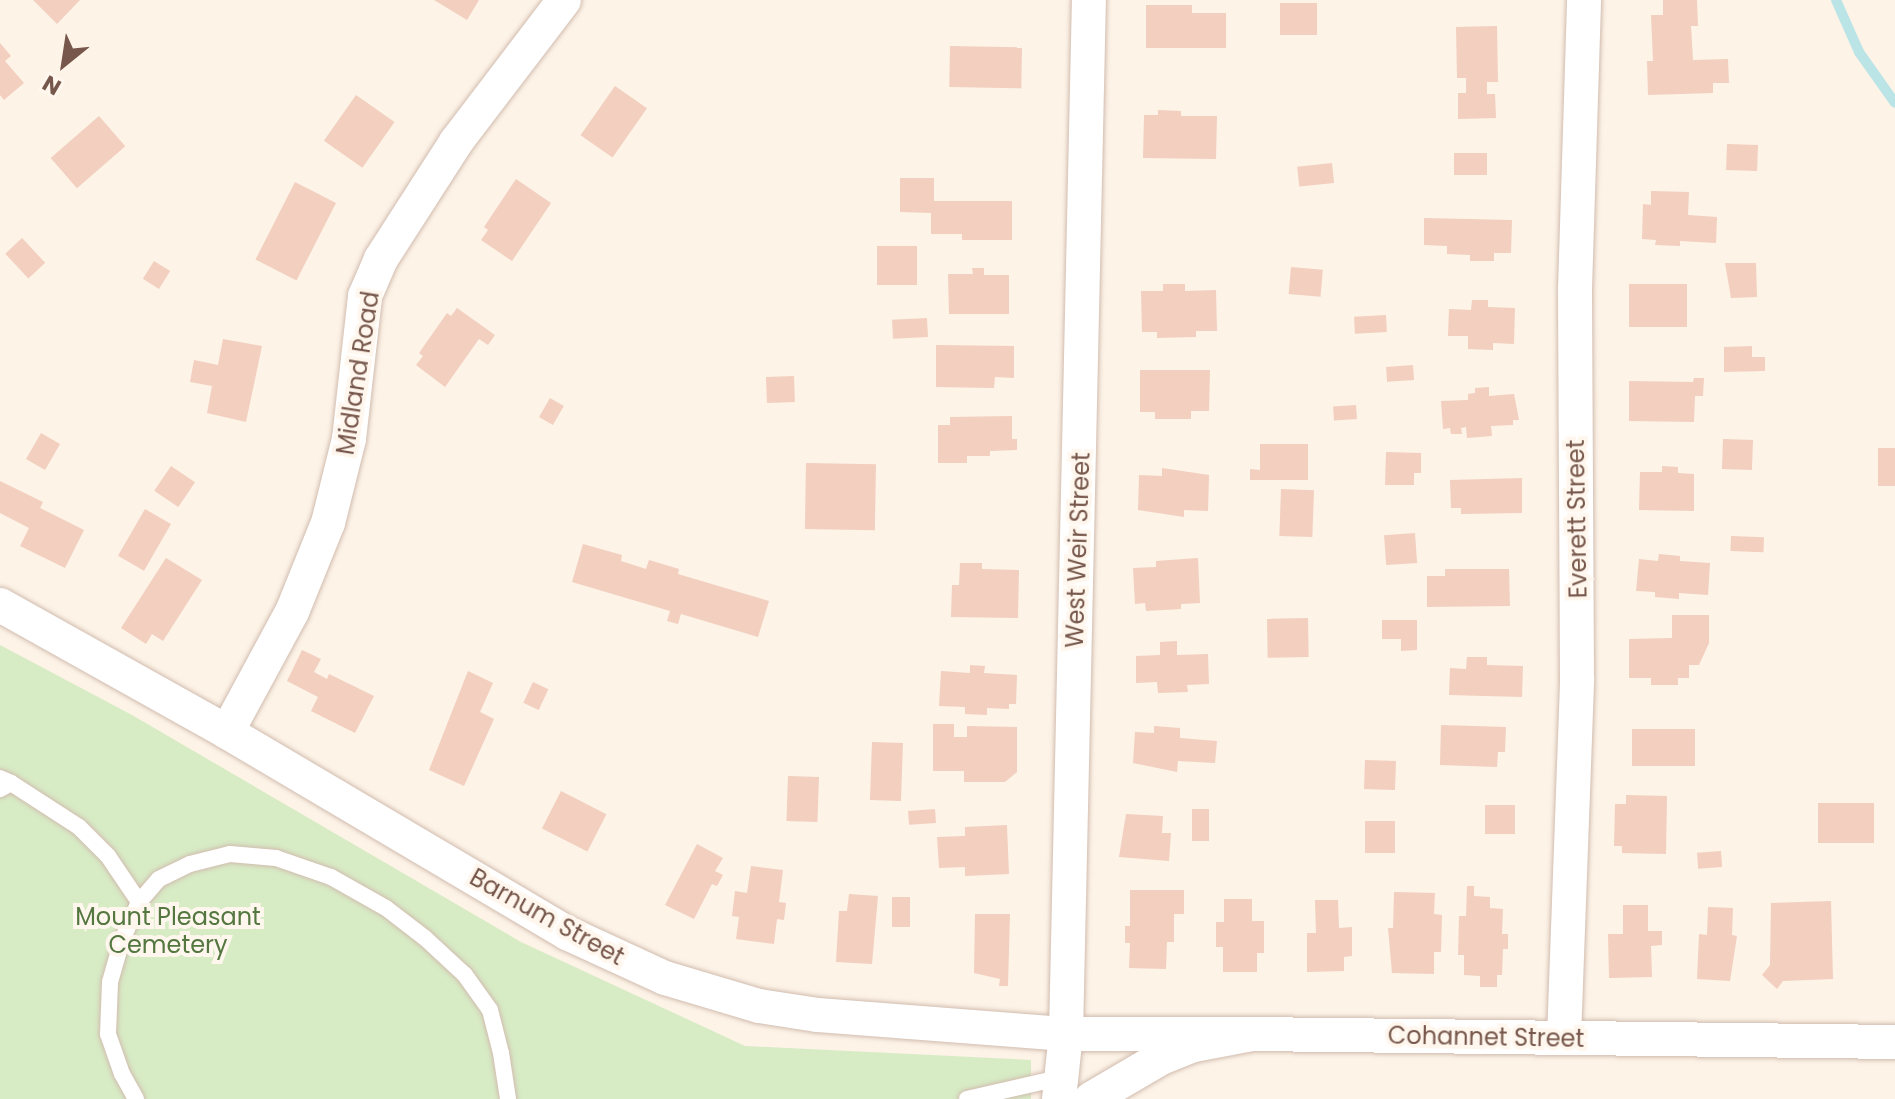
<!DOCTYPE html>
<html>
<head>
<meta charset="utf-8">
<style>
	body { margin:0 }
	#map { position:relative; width:1895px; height:1099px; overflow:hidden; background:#fdf3e7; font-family:Poppins,sans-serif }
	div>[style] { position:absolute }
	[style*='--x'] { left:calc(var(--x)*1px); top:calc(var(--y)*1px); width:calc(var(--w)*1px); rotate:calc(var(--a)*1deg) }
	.green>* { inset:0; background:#d7ebc5 }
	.stream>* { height:10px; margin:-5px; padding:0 5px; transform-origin:5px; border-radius:5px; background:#bbe4e7 }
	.building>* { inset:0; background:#f2cfbf; transform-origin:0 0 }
	.roads { filter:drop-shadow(0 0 2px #d1bcaf) drop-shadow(0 0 2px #d1bcaf) }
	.service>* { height:16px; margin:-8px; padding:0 8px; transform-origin:8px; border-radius:8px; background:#fff }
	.minor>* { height:34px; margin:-17px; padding:0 17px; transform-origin:17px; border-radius:17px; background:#fff }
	span { translate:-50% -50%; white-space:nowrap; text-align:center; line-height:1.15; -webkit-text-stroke:8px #fff7ee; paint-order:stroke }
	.street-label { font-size:24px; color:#77574b }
	.park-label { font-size:24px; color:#547740 }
	.north { position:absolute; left:24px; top:24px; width:80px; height:80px; -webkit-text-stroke:6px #fff7ee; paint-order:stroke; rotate:210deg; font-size:22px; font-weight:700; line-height:32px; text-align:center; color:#77574b }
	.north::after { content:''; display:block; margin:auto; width:28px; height:36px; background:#77574b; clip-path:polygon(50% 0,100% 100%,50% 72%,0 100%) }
</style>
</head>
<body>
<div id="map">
	<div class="green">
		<i style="clip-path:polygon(0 645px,132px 715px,521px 942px,745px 1046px,1031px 1060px,1031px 1099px,0 1099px)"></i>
	</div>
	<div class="stream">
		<i style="--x:1836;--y:0;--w:57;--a:66.1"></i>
		<i style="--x:1859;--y:52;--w:62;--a:54.8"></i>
	</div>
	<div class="building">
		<i style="clip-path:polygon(33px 0,80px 0,57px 24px)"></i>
		<i style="clip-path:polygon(434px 0,479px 0,467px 20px)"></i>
		<i style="clip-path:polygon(1663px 0,1697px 0,1698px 26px,1691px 26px,1693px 60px,1728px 59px,1729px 83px,1713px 83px,1713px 93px,1648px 95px,1647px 61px,1653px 61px,1651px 15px,1663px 15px)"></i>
		<i style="left:1280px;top:3px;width:37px;height:32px"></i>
		<i style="clip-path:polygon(1146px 5px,1192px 5px,1192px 13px,1226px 13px,1226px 48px,1146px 48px)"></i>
		<i style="clip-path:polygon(1497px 26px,1498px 82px,1487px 82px,1487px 94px,1495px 94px,1496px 118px,1458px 119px,1458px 93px,1466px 93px,1466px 78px,1457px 78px,1456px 27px)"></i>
		<i style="clip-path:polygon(0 43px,11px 56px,5px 61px,24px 83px,4px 100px,0 95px)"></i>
		<i style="left:950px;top:46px;width:72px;height:41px;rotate:1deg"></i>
		<i style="left:615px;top:86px;width:39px;height:60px;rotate:35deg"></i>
		<i style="left:356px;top:95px;width:47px;height:56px;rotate:35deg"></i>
		<i style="clip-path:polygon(1158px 110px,1181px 111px,1181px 116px,1217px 116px,1216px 159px,1143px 158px,1144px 115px,1158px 115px)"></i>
		<i style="left:99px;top:116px;width:40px;height:64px;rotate:49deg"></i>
		<i style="left:1727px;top:144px;width:31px;height:26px;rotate:2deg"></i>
		<i style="left:1454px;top:153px;width:33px;height:22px"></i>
		<i style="left:1332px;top:163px;width:20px;height:35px;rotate:84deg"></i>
		<i style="clip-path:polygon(900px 178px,934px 178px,934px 201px,1012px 201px,1012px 240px,962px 240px,962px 234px,931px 234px,931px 213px,900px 212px)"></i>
		<i style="clip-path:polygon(516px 179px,551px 203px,512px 261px,481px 240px,488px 230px,484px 227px)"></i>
		<i style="left:295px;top:182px;width:46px;height:87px;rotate:27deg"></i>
		<i style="clip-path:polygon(1651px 191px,1689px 192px,1688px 215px,1717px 217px,1716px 243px,1680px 241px,1680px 246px,1655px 245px,1656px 240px,1642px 239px,1643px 204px,1651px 205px)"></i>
		<i style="clip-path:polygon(1424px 218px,1512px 220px,1511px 253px,1494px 253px,1494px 261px,1470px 261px,1470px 255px,1447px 254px,1447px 246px,1424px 245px)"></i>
		<i style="left:22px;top:238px;width:34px;height:23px;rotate:47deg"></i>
		<i style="left:877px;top:246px;width:40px;height:39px"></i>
		<i style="left:154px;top:261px;width:19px;height:21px;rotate:32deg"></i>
		<i style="clip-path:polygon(1725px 263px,1756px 263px,1757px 297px,1731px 298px)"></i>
		<i style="left:1291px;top:267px;width:32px;height:27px;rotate:5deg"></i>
		<i style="clip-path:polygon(972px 268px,984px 268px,984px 275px,1009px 275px,1009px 314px,949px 314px,948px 274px,973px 274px)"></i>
		<i style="clip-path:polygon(1163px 284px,1185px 284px,1185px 291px,1216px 290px,1217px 331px,1196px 331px,1196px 337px,1157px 338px,1157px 332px,1142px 332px,1141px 291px,1163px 291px)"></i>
		<i style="left:1629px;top:284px;width:58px;height:43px"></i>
		<i style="clip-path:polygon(1472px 300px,1488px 300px,1488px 307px,1515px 308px,1514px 344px,1493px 343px,1493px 350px,1468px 349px,1468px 336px,1448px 336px,1449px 309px,1471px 310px)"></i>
		<i style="clip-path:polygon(457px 308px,495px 335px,488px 345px,479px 339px,445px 387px,416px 365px,423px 356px,419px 353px,447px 313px,451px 316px)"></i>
		<i style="left:1386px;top:315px;width:17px;height:32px;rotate:87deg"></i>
		<i style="left:927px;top:318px;width:19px;height:35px;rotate:87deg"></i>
		<i style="clip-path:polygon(223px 339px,262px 346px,246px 422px,207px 413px,212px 386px,190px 382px,194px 360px,218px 365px)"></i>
		<i style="clip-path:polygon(936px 345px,1014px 346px,1014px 378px,995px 377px,994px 388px,936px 387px)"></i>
		<i style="clip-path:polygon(1752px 346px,1752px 357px,1765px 357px,1765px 371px,1724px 372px,1724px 347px)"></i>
		<i style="left:1413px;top:365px;width:15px;height:27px;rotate:86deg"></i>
		<i style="clip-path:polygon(1140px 370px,1210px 370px,1209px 411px,1191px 411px,1191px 419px,1155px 419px,1155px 412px,1140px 412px)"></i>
		<i style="left:794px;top:376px;width:26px;height:28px;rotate:88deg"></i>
		<i style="clip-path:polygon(1694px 378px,1704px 378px,1703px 396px,1695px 396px,1694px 422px,1629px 421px,1629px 381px,1693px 382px)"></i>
		<i style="clip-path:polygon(1489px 387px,1489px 396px,1514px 394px,1519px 420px,1513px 420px,1513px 425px,1491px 426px,1492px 436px,1467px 438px,1466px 427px,1461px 428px,1462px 434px,1451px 434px,1450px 428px,1443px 429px,1441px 401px,1468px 400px,1468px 394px,1475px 393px,1475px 388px)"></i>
		<i style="left:550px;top:398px;width:16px;height:22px;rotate:30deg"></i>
		<i style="left:1356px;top:405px;width:14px;height:23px;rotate:86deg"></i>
		<i style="clip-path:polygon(1012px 416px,1012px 439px,1017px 439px,1017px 450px,990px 451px,990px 456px,967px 456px,967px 463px,938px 463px,938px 425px,950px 425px,950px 417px)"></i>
		<i style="left:41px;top:433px;width:22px;height:30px;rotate:30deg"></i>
		<i style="left:1723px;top:439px;width:30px;height:30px;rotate:2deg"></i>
		<i style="clip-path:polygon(1260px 444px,1308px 444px,1308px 480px,1250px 480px,1250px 469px,1260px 470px)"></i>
		<i style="left:1878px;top:448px;width:17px;height:38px"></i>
		<i style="clip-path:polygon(1386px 452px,1421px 453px,1421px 473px,1414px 473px,1414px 485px,1385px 485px)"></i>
		<i style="left:806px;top:463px;width:70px;height:66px;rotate:1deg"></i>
		<i style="left:171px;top:466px;width:29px;height:30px;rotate:34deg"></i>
		<i style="clip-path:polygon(1662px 466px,1678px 467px,1678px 473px,1694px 474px,1694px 511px,1639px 510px,1640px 472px,1662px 472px)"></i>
		<i style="clip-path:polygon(1162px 468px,1209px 475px,1208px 511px,1184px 510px,1184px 517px,1138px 510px,1139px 475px,1162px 476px)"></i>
		<i style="clip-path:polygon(1522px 478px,1522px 513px,1461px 514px,1461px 508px,1451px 508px,1450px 480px)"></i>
		<i style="clip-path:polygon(0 481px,43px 502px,40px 508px,84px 530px,65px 568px,20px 546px,29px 528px,0 513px)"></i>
		<i style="left:1281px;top:489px;width:33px;height:47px;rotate:2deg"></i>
		<i style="left:145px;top:509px;width:30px;height:54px;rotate:30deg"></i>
		<i style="left:1415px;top:533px;width:30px;height:31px;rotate:86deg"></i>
		<i style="left:1731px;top:536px;width:33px;height:15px;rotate:2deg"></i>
		<i style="clip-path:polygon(583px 544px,622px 555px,621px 561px,646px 569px,649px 560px,679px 569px,678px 574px,769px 601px,758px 637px,681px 614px,678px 624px,667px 621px,670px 611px,572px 582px)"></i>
		<i style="clip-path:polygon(1659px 554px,1680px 556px,1680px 561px,1710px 563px,1708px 595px,1679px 593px,1679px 599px,1655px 597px,1655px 592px,1636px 591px,1639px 559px,1658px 561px)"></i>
		<i style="clip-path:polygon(166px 558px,202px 580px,163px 641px,152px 634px,146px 644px,121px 628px)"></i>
		<i style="clip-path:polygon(1198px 558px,1200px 603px,1181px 604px,1181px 609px,1146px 611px,1145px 603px,1135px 604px,1133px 568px,1156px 567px,1156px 561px)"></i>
		<i style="clip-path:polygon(960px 563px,982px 563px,982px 569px,1019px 570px,1018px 618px,951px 617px,952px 585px,959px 585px)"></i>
		<i style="clip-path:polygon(1445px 569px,1509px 569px,1510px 606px,1427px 607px,1427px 576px,1445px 576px)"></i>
		<i style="clip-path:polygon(1672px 615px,1709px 615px,1709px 643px,1699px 665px,1689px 665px,1689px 678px,1678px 678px,1678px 685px,1651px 685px,1651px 678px,1629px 678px,1629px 639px,1672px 638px)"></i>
		<i style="left:1308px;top:618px;width:39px;height:41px;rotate:89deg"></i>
		<i style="clip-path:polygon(1382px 620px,1417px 620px,1417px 650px,1401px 651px,1401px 639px,1382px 639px)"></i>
		<i style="clip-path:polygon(1177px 641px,1177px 655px,1208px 654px,1209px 684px,1187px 685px,1188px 692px,1158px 693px,1157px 682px,1136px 683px,1136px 656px,1160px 655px,1160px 642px)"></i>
		<i style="clip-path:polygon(302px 650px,321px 659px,314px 672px,327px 679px,329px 674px,374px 696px,355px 733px,311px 711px,318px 697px,287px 681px)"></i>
		<i style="clip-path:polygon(1467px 657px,1487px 657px,1487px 665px,1523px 666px,1522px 697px,1449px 695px,1450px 668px,1466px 669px)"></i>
		<i style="clip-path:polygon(970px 665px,985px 666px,984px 673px,1017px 675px,1016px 704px,1009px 704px,1009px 709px,987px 708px,987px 715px,965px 714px,965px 707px,939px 706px,941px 671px,970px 673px)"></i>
		<i style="clip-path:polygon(468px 671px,493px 683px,480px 712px,494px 719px,464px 786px,429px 770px)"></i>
		<i style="left:533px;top:682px;width:17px;height:23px;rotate:25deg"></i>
		<i style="clip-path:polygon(933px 724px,954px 724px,954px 737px,967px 737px,967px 726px,1017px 727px,1017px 772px,1005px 782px,964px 782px,964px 771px,933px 771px)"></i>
		<i style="clip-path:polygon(1441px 725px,1506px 727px,1505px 752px,1498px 752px,1497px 767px,1440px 765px)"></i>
		<i style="clip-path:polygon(1154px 726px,1180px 728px,1180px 738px,1217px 741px,1215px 763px,1178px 761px,1177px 772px,1133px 763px,1135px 732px,1154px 733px)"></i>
		<i style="left:1632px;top:729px;width:63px;height:37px"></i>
		<i style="left:872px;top:742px;width:31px;height:58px;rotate:2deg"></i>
		<i style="left:1365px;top:760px;width:31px;height:29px;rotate:2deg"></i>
		<i style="left:788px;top:776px;width:31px;height:45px;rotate:2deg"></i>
		<i style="left:561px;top:791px;width:51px;height:42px;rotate:27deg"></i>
		<i style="clip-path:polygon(1626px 795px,1667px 796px,1666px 854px,1622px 853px,1622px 846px,1614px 846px,1615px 804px,1626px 804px)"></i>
		<i style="left:1874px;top:803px;width:40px;height:56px;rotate:90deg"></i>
		<i style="left:1485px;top:805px;width:30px;height:29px"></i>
		<i style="left:935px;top:809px;width:14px;height:27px;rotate:86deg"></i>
		<i style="left:1192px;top:809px;width:17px;height:32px"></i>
		<i style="clip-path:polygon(1126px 814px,1163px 816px,1162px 833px,1171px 833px,1169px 861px,1119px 857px)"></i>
		<i style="left:1365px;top:821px;width:30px;height:32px"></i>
		<i style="clip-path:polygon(1007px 825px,1009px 874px,965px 876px,965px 867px,939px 868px,937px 837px,965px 836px,965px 827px)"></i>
		<i style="clip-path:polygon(697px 844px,723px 858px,715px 871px,723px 875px,717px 886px,712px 884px,694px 919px,665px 905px)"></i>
		<i style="left:1721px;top:851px;width:16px;height:24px;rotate:86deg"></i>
		<i style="clip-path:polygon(751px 866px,783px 870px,779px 902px,786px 903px,784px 920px,777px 919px,774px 944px,736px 939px,739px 917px,732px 916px,735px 891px,747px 893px)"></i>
		<i style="clip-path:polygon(1467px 886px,1474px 886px,1474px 896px,1490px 897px,1490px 908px,1503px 909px,1502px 934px,1508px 934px,1508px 949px,1503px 949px,1502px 975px,1497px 975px,1497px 987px,1480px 987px,1480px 976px,1464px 975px,1464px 955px,1458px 955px,1459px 916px,1466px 916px)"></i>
		<i style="clip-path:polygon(1130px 890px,1184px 890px,1184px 914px,1174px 914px,1174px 942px,1167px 942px,1166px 969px,1129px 968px,1130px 943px,1125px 943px,1125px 926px,1130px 926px)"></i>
		<i style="clip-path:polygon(1394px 892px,1435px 893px,1434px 914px,1442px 915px,1441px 952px,1434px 952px,1434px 974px,1392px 973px,1388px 928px,1393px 928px)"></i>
		<i style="clip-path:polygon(849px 894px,878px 896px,872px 964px,836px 962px,839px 911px,847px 911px)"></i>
		<i style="left:892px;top:897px;width:18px;height:30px"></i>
		<i style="clip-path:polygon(1224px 899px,1252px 899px,1252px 921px,1264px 921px,1264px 953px,1257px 953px,1257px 972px,1223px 972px,1223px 947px,1216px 947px,1216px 922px,1224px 922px)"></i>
		<i style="clip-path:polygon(1315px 900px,1338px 900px,1339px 928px,1352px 927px,1352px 956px,1344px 957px,1344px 971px,1307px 972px,1307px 933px,1316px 933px)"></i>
		<i style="clip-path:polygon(1831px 901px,1833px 979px,1783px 981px,1777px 989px,1762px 975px,1770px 965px,1771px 903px)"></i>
		<i style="clip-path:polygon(1623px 905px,1648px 905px,1648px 931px,1662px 931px,1662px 945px,1651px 946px,1652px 977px,1609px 978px,1608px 934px,1623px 934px)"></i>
		<i style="clip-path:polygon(1708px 907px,1733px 908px,1732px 935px,1737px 936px,1730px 981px,1697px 979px,1699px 934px,1707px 935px)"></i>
		<i style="clip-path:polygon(975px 914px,1010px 914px,1008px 986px,999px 986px,1000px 979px,974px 973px)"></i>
	</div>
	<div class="roads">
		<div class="service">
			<i style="--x:0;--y:778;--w:12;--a:24"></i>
			<i style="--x:11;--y:783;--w:13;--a:151"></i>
			<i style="--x:11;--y:783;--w:81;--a:32.9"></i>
			<i style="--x:79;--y:827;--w:41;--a:45"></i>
			<i style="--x:108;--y:856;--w:55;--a:56"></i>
			<i style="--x:136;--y:1099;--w:29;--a:-119"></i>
			<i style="--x:122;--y:1074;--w:42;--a:-109.3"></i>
			<i style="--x:108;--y:1034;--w:52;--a:-87.8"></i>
			<i style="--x:110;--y:982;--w:44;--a:-74.1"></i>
			<i style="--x:122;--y:940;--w:42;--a:-65.9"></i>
			<i style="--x:139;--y:902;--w:30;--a:-49"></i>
			<i style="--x:159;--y:879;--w:34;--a:-26"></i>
			<i style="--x:190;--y:864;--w:41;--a:-14"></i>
			<i style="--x:230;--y:854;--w:46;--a:5"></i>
			<i style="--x:276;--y:858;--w:58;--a:19.1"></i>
			<i style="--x:331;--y:877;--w:63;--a:29.4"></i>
			<i style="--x:386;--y:908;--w:49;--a:37.6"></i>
			<i style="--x:425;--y:938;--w:54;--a:42.8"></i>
			<i style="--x:465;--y:975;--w:43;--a:54.5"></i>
			<i style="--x:490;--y:1010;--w:44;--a:75.7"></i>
			<i style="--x:501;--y:1053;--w:47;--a:81.3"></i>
			<i style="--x:967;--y:1099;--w:98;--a:-12.9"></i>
		</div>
		<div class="minor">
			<i style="--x:0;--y:605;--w:260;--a:29.2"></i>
			<i style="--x:227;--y:732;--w:395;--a:30.6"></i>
			<i style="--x:567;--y:933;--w:108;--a:24.7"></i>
			<i style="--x:665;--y:978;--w:98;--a:16.6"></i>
			<i style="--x:759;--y:1006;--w:60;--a:8.7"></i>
			<i style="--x:818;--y:1015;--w:249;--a:4.4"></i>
			<i style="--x:1066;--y:1034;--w:186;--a:0"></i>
			<i style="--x:227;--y:732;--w:136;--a:-61.6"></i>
			<i style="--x:292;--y:612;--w:96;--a:-68"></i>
			<i style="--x:328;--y:523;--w:87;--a:-76"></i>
			<i style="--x:349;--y:439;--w:144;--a:-83.6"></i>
			<i style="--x:365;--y:296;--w:40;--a:-66.6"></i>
			<i style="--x:381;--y:259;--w:139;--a:-57.3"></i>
			<i style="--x:456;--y:142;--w:178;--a:-52.7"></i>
			<i style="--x:1564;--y:1038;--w:360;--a:-87.9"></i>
			<i style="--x:1577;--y:678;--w:389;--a:-90.3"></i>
			<i style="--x:1575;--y:289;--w:289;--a:-88.2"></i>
			<i style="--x:1059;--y:1099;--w:65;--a:-83.9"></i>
			<i style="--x:1066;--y:1034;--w:1034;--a:-88.73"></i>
			<i style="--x:1091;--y:1099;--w:81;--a:-30.4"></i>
			<i style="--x:1161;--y:1058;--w:35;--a:-22"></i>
			<i style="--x:1194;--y:1045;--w:59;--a:-10.7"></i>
			<i style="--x:1252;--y:1034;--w:643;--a:0.71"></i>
		</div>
	</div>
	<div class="street-label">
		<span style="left:358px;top:373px;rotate:-81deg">Midland Road</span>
		<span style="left:1577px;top:519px;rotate:-91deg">Everett Street</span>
		<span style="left:1078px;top:550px;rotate:-88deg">West Weir Street</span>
		<span style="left:547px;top:917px;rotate:29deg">Barnum Street</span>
		<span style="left:1486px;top:1037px;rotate:1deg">Cohannet Street</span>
	</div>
	<div class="park-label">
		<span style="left:168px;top:931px">Mount Pleasant<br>Cemetery</span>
	</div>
	<div class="north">N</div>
</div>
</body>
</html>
